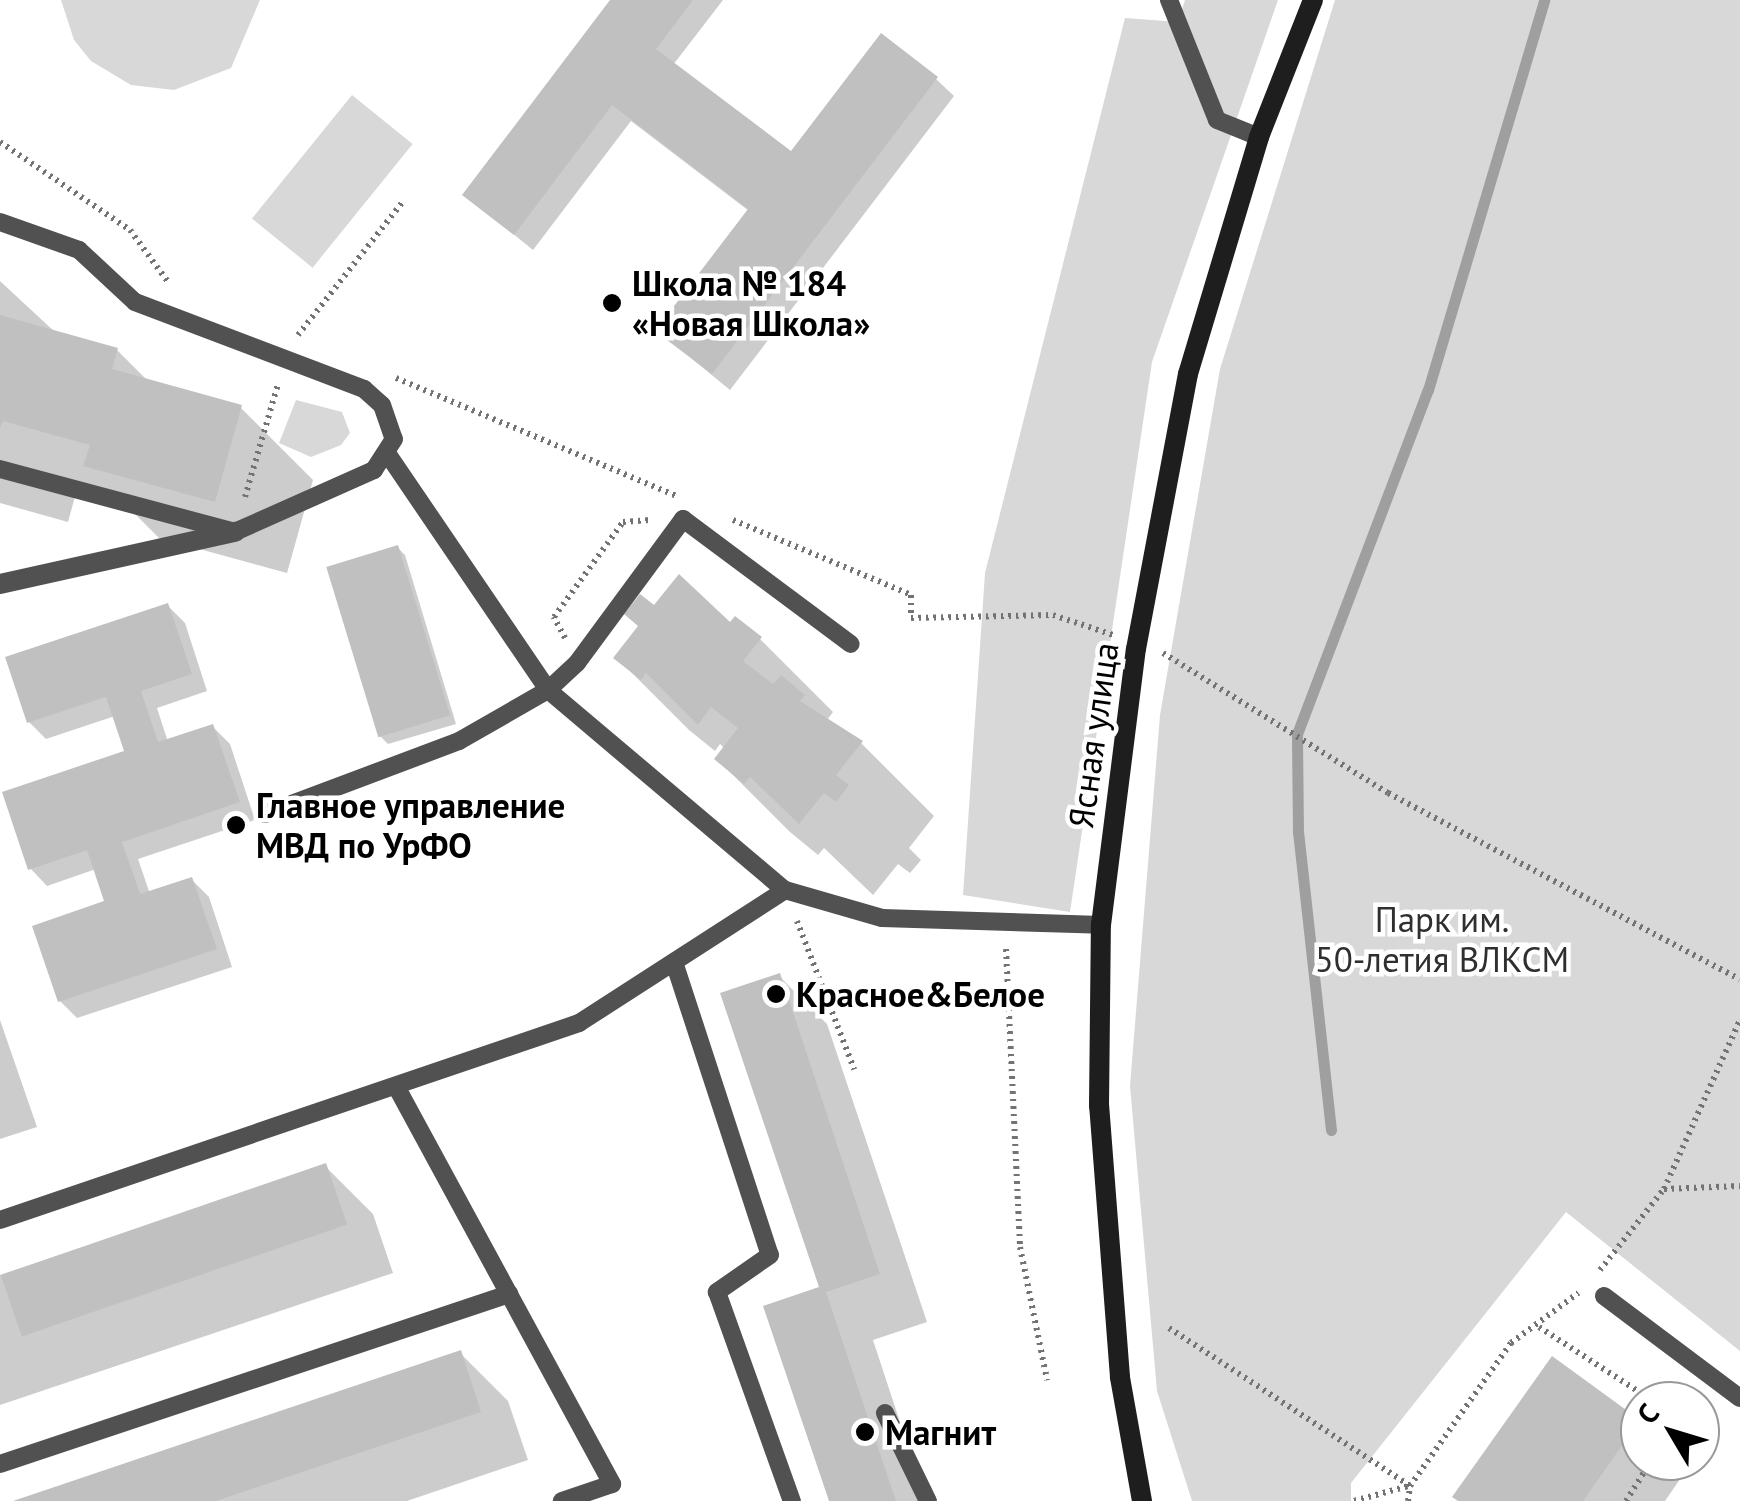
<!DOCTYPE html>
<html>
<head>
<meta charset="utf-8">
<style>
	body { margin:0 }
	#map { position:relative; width:1740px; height:1501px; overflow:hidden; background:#fff; font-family:"PT Sans",sans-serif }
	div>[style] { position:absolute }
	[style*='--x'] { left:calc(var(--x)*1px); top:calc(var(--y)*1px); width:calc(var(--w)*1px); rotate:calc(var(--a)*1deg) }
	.green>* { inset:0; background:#d8d8d8; transform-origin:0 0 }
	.shadow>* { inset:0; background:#0003 }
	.stream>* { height:11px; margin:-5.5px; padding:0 5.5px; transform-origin:5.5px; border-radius:5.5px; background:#9f9f9f }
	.building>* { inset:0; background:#c0c0c0; transform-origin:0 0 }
	.path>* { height:6px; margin-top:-3px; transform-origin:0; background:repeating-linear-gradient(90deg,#737373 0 2.5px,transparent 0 7.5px) }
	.lane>* { height:18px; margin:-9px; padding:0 9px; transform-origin:9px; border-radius:9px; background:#515151 }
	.street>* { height:20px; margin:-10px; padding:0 10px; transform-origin:10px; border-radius:10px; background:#515151 }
	.secondary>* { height:20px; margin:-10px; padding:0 10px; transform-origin:10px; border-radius:10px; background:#1e1e1e }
	.dots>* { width:28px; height:28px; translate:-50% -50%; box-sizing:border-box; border:5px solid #fff; border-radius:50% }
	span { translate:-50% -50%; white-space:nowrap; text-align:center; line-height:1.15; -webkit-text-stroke:9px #fff; paint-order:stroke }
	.poi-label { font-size:35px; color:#000; font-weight:700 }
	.left { translate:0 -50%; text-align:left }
	.street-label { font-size:35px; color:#000 }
	.park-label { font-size:35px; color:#2f2f2f }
	.north { position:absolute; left:1620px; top:1381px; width:100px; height:100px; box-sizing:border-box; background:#fff; border:2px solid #999; border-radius:50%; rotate:308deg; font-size:28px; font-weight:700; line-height:40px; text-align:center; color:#000 }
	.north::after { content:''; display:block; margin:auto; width:35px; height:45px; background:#000; clip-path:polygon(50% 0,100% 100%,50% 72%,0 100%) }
</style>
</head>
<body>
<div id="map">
	<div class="green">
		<i style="clip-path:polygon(61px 0,260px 0,231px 68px,174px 90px,131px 85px,91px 61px,74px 40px)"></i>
		<i style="clip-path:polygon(1185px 0,1278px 0,1152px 362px,1070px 912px,963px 895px,985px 573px,1125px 18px,1178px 22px)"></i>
		<i style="clip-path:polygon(1335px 0,1740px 0,1740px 1351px,1566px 1212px,1351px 1483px,1351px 1501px,1192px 1501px,1157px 1391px,1130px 1086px,1160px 715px,1220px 369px)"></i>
		<i style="left:352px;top:95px;width:78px;height:159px;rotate:39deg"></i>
		<i style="clip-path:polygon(296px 400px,342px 412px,350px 433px,341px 445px,311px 457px,279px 443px)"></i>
	</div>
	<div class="shadow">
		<i style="clip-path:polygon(613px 0,723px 0,673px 65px,792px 155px,936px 79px,954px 96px,730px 390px,658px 331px,749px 211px,631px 121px,533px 250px,465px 195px)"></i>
		<i style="clip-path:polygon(0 281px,56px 333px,117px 350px,149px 382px,240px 407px,313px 480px,287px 573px,159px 538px,128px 507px,76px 493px,68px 522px,0 503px)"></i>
		<i style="clip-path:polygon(397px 547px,405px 555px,456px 724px,388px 744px,380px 736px)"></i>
		<i style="clip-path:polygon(168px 606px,185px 623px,207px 691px,157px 708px,168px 742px,213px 727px,230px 744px,255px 820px,138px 859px,150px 894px,192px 880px,209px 897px,232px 967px,77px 1018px,60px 1001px,107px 903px,96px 869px,47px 886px,30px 868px,127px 753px,115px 716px,46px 739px,29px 722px)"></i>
		<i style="clip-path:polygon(654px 609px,760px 639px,833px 712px,827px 720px,861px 743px,934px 816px,909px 848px,921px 860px,910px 873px,898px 864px,873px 895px,824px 848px,818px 855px,790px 832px,717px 759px,725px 749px,720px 744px,715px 751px,689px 730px,616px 657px)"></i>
		<i style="clip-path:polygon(779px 976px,827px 1024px,927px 1322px,873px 1340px,926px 1501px,831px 1501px,822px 1288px)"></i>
		<i style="clip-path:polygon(0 1020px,37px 1127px,0 1139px)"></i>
		<i style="clip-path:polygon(325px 1166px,373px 1214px,393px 1273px,0 1405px,0 1275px)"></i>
		<i style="clip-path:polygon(460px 1353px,508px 1401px,528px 1460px,407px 1501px,18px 1501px)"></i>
		<i style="clip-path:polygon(1553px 1360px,1640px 1422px,1640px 1461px,1679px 1461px,1687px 1469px,1665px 1501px,1460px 1501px)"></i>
	</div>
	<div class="stream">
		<i style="--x:1331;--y:1130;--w:299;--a:-96.3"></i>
		<i style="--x:1298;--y:833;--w:99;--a:-90.6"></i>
		<i style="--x:1297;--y:734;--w:368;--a:-69.2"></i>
		<i style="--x:1428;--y:390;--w:407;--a:-73.4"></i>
	</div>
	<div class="building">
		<i style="clip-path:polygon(610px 0,693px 0,656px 49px,791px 151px,881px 33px,938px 77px,712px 374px,655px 331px,748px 209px,612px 105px,514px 235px,462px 195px)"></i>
		<i style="clip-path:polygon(0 315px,118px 348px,112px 369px,242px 405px,215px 502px,83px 466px,90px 445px,3px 421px,0 428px)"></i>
		<i style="left:398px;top:545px;width:178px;height:75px;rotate:73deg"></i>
		<i style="clip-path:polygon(679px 574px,730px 622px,735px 616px,762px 637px,743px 661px,773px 684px,781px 675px,805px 695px,800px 701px,863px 741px,836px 775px,849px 785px,836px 802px,824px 793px,799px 824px,750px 777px,744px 784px,714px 759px,738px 728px,711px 707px,698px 725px,646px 673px,641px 680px,613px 658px,638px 626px,624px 614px,640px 594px,654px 605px)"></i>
		<i style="clip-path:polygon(168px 603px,192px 674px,141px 691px,158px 742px,213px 724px,240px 802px,122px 842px,140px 894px,192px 877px,217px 949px,58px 1002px,32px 926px,104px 901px,87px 850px,28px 870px,2px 792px,124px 751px,106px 697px,27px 723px,5px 657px)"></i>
		<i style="clip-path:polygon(780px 973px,880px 1274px,826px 1292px,896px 1501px,829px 1501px,763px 1306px,819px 1287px,720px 993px)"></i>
		<i style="left:326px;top:1163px;width:65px;height:344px;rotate:71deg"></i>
		<i style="clip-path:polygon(461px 1350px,481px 1412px,216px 1501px,13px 1501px)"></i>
		<i style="clip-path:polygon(1552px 1356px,1640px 1420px,1583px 1501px,1458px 1501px,1452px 1497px)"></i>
	</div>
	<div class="path">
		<i style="--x:0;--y:142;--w:157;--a:34.1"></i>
		<i style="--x:130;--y:230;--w:64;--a:53.8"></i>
		<i style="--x:298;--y:335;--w:168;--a:-51.8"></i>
		<i style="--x:396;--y:378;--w:303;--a:22.8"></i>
		<i style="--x:245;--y:497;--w:118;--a:-73.7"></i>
		<i style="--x:733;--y:520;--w:193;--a:22.8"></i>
		<i style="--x:911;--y:595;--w:23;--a:90"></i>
		<i style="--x:911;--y:618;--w:142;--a:-1.2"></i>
		<i style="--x:1053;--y:615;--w:63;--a:18.4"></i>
		<i style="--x:565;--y:638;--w:24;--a:-118"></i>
		<i style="--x:554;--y:617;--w:117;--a:-54"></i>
		<i style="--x:623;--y:522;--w:27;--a:-4"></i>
		<i style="--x:1163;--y:653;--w:265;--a:31.9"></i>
		<i style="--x:1388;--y:793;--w:398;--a:27.9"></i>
		<i style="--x:797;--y:921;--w:159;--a:68.9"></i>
		<i style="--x:1006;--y:949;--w:298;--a:87.3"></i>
		<i style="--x:1020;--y:1247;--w:136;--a:78.5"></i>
		<i style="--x:1664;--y:1189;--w:76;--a:-2.3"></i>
		<i style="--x:1600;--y:1270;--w:103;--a:-51.7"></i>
		<i style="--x:1664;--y:1189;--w:185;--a:-65.8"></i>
		<i style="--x:1539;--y:1327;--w:136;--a:33"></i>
		<i style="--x:1169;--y:1328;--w:288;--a:33.2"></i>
		<i style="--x:1354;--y:1501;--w:57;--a:-15.3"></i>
		<i style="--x:1408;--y:1501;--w:15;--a:-82"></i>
		<i style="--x:1410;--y:1486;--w:175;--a:-54.8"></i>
		<i style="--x:1511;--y:1343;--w:84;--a:-36.7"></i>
		<i style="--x:1626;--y:1501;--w:47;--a:-58"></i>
	</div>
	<div class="lane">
		<i style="--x:1169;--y:0;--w:129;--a:68.2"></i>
		<i style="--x:1217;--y:120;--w:45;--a:22"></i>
		<i style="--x:0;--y:222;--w:84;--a:19.5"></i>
		<i style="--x:79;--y:250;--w:76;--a:42.9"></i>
		<i style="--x:135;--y:302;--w:245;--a:20.8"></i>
		<i style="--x:364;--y:389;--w:24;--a:42"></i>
		<i style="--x:382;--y:405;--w:36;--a:71"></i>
		<i style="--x:394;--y:439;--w:37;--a:123"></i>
		<i style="--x:374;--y:470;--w:152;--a:156"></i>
		<i style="--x:235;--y:532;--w:243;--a:-165"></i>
		<i style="--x:389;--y:456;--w:283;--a:55.8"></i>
		<i style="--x:548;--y:690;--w:310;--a:40.2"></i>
		<i style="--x:785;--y:890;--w:101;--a:16.1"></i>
		<i style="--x:882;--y:918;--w:219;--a:1.8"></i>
		<i style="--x:265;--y:814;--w:207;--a:-20.6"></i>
		<i style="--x:459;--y:741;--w:103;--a:-29.8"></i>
		<i style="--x:548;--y:690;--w:40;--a:-43"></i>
		<i style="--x:577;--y:663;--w:179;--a:-53.6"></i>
		<i style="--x:683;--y:519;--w:209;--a:36.7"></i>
		<i style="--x:674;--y:962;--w:308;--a:71.9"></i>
		<i style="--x:770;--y:1255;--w:65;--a:145.1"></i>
		<i style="--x:717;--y:1292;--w:222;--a:70.3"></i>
		<i style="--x:396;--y:1086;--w:453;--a:61.5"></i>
		<i style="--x:612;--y:1484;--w:53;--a:161.2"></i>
		<i style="--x:0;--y:1220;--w:612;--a:-18.79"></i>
		<i style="--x:579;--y:1023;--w:245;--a:-32.8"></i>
		<i style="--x:1604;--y:1296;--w:170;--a:36.9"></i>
		<i style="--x:885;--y:1413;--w:98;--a:64"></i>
		<i style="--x:0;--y:1464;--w:537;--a:-18.47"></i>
	</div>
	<div class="street">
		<i style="--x:0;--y:584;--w:241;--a:-12.5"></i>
	</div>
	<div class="secondary">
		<i style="--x:1142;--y:1501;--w:126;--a:-100.1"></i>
		<i style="--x:1120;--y:1377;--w:272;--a:-94.4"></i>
		<i style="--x:1099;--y:1106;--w:181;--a:-89.4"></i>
		<i style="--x:1101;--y:925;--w:278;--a:-82.8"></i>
		<i style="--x:1136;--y:649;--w:280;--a:-79.3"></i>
		<i style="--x:1188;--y:374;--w:247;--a:-73.3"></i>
		<i style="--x:1259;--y:137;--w:147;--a:-68.5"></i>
	</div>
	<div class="dots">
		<i style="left:612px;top:303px;background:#000"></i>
		<i style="left:236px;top:825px;background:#000"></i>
		<i style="left:776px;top:994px;background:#000"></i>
		<i style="left:865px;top:1432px;background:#000"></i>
	</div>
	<div class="poi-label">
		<span class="left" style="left:632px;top:303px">Школа № 184<br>«Новая Школа»</span>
		<span class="left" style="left:256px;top:825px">Главное управление<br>МВД по УрФО</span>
		<span class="left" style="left:796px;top:994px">Красное&amp;Белое</span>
		<span class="left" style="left:885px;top:1432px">Магнит</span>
	</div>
	<div class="street-label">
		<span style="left:1093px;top:735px;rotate:-82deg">Ясная улица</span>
	</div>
	<div class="park-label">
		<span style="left:1442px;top:939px">Парк им.<br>50-летия ВЛКСМ</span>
	</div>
	<div class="north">С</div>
</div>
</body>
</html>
